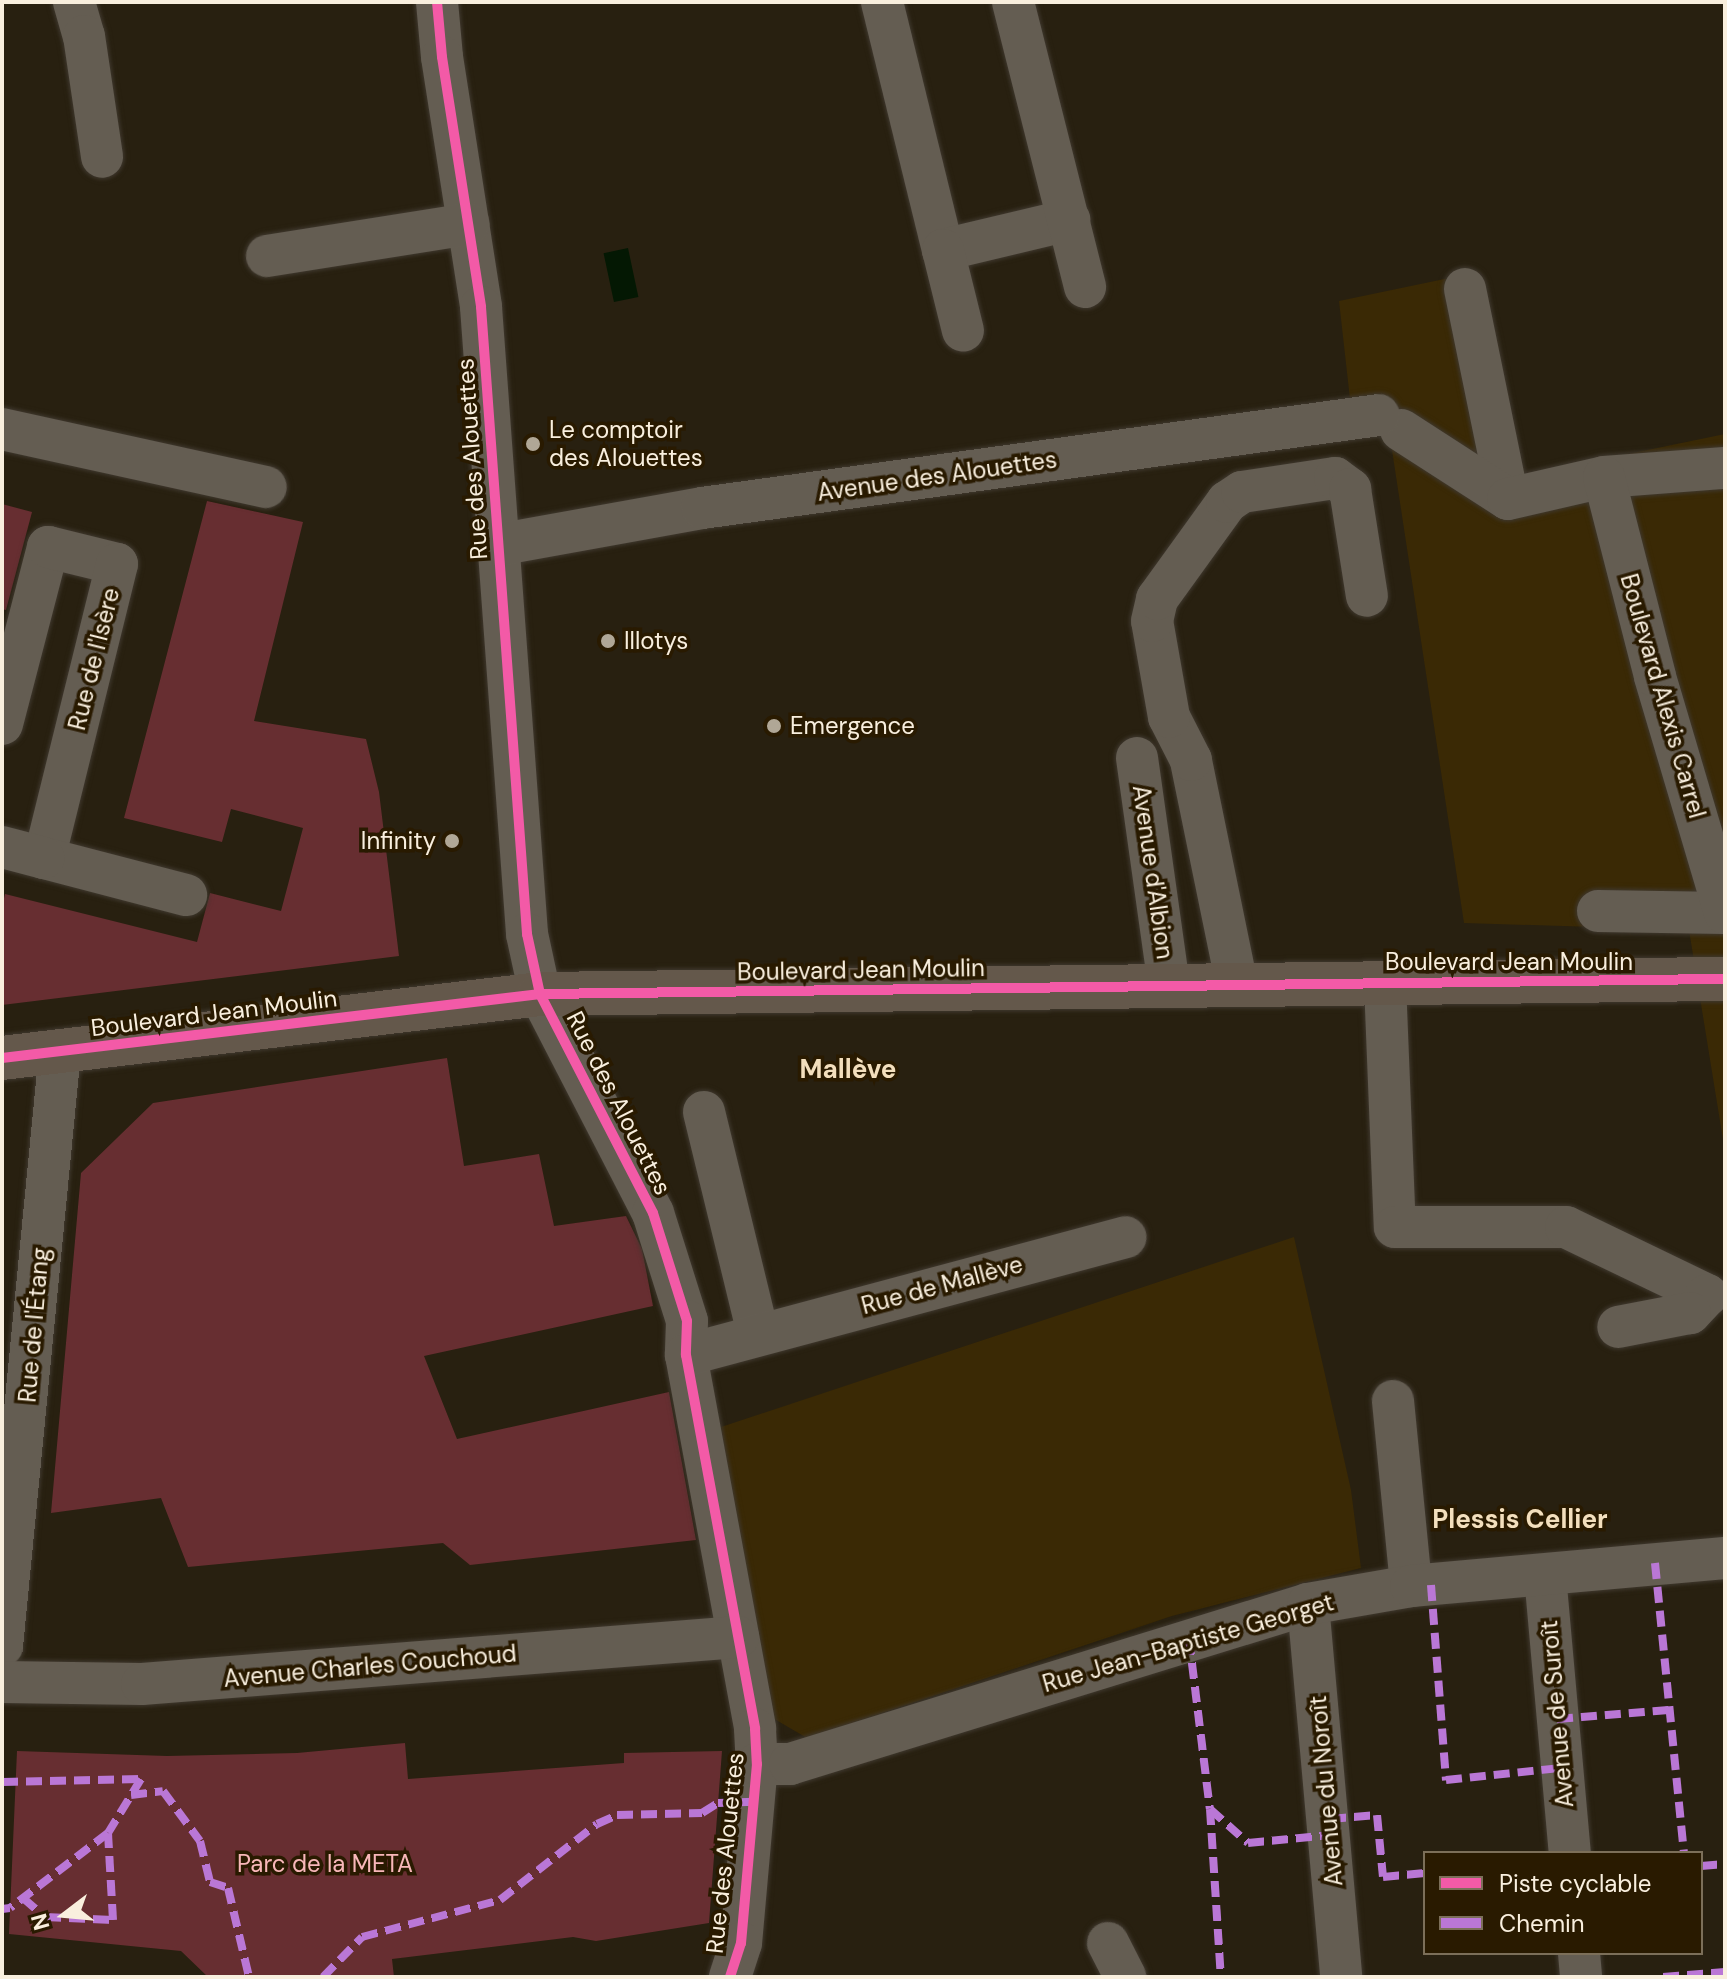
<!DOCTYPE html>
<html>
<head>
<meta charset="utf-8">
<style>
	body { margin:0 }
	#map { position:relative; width:1727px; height:1979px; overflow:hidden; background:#282010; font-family:"DM Sans",sans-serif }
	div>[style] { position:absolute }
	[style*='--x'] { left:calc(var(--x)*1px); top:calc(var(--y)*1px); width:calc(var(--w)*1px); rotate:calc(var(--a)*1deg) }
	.built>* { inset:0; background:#3a2905 }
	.green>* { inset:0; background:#672e31 }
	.water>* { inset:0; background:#041803; transform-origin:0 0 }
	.roads { filter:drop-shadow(0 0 2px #3f382e) drop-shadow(0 0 2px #3f382e) }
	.minor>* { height:42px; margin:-21px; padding:0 21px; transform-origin:21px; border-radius:21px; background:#645d52 }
	.major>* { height:44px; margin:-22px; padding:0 22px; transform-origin:22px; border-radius:22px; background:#64584b }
	.quiet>* { height:8px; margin-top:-4px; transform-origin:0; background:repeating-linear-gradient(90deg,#ba77d6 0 16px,transparent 0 24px) }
	.cycleway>* { height:10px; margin:-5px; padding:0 5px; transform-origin:5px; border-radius:5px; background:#f35aa7 }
	.dots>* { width:22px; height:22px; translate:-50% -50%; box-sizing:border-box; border:4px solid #291a00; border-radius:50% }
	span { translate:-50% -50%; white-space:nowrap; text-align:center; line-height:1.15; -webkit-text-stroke:7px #291a00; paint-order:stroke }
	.poi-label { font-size:24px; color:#f9efde }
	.left { translate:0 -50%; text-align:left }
	.right { translate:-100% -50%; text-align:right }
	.street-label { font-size:24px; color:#f9efde }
	.park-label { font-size:24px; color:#f8b7b9 }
	.neighbourhood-label { font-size:26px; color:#f3dfbd; font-weight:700 }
	.frame { position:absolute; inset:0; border:4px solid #f9efde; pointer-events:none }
	.legend { position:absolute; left:1423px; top:1851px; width:280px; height:104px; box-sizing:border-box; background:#291a00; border:2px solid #7c6f59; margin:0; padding:10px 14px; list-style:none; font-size:24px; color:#f9efde }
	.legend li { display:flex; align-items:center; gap:16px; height:40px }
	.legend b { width:40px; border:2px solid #7c6f59 }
	.north { position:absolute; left:24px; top:1875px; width:80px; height:80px; -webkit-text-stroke:6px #291a00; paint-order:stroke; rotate:254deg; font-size:22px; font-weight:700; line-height:32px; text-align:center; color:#f9efde }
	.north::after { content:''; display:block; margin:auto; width:28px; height:36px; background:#f9efde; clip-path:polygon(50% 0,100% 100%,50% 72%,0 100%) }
</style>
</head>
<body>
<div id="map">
	<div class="built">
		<i style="clip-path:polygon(1478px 272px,1517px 477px,1725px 434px,1725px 1152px,1689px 930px,1464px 923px,1385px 404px,1351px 408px,1339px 301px)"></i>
		<i style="clip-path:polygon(1294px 1237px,1351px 1490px,1361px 1568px,1172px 1616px,807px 1738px,771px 1717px,721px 1427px)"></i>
	</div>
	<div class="green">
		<i style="clip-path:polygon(207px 501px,303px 522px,254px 721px,366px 739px,379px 792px,399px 956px,2px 1005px,2px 907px,5px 894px,197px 942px,210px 893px,281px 911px,303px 828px,231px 809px,222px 842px,124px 818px)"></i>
		<i style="clip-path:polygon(2px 504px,32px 512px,6px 610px,2px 609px)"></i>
		<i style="clip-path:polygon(447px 1058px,464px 1166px,539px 1154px,554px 1226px,626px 1216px,642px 1249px,653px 1306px,424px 1356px,457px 1439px,669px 1392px,696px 1540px,470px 1565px,443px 1543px,188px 1567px,161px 1498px,51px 1513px,81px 1173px,153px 1103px)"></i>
		<i style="clip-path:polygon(405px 1743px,408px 1779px,624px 1763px,624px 1753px,722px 1751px,709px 1923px,596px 1941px,573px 1937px,392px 1959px,394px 1977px,208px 1977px,181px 1951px,9px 1934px,17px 1751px,167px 1756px,297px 1753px)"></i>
	</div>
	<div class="water">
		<i style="left:628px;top:248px;width:50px;height:25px;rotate:78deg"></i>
	</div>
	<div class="roads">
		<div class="minor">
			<i style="--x:74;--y:2;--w:35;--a:74"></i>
			<i style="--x:84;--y:36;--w:122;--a:81.5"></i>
			<i style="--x:437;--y:2;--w:55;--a:84.8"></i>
			<i style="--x:442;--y:57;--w:253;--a:81.1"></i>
			<i style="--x:481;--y:307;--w:629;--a:85.8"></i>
			<i style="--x:527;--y:934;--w:61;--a:77.8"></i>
			<i style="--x:540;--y:994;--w:246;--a:62.7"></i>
			<i style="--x:653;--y:1213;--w:113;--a:72.5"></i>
			<i style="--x:687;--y:1321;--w:34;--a:92"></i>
			<i style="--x:686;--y:1355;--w:380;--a:79.5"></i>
			<i style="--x:755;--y:1729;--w:35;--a:87"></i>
			<i style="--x:757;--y:1764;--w:180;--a:95.1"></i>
			<i style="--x:741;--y:1943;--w:36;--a:108"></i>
			<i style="--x:882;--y:2;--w:255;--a:76.2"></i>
			<i style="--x:943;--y:250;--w:130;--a:-13.4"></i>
			<i style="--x:1013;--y:2;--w:294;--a:75.8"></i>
			<i style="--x:943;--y:250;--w:83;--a:76.1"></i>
			<i style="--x:267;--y:256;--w:204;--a:-9"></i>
			<i style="--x:1465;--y:289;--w:214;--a:78.4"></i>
			<i style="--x:2;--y:429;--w:270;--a:12.4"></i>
			<i style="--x:1401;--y:430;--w:127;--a:32.8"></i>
			<i style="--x:1508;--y:499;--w:98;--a:-12.9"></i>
			<i style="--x:1604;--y:477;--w:121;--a:-4.3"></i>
			<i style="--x:497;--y:545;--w:208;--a:-10.2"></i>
			<i style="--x:702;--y:508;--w:683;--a:-7.82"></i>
			<i style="--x:2;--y:724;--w:183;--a:-75.4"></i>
			<i style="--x:48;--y:547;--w:71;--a:13.8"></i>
			<i style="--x:117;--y:564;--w:303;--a:103.9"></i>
			<i style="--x:44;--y:858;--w:147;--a:14.6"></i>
			<i style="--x:1137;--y:758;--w:230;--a:82"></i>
			<i style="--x:2;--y:847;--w:43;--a:14.7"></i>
			<i style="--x:1598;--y:911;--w:127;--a:0.9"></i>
			<i style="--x:1725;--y:913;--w:247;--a:-106.5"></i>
			<i style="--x:1655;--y:676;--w:205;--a:-104.4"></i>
			<i style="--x:1385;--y:983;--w:244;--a:87.7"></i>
			<i style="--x:1395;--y:1227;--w:171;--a:0"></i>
			<i style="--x:1566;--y:1227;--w:157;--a:25.7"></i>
			<i style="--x:1707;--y:1295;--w:25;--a:133"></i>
			<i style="--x:1690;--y:1313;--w:73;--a:169"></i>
			<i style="--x:1237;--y:985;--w:230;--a:-101.6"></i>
			<i style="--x:1191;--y:760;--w:48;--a:-117.1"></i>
			<i style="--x:1169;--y:717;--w:97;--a:-100"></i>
			<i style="--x:1152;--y:621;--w:23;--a:-77"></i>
			<i style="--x:1157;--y:599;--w:120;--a:-54.2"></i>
			<i style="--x:1227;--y:502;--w:18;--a:-34"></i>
			<i style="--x:1242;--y:492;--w:94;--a:-8.6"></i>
			<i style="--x:1335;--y:478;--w:19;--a:36"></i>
			<i style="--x:1350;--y:489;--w:108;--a:81"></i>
			<i style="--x:704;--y:1112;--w:228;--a:76.3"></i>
			<i style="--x:686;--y:1355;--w:455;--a:-15"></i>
			<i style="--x:1393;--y:1401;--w:186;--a:84.4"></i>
			<i style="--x:1545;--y:1575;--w:279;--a:84.9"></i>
			<i style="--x:1308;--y:1604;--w:374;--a:84.9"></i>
			<i style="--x:2;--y:1646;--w:598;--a:-84.43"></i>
			<i style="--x:2;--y:1682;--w:140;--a:0.8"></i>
			<i style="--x:142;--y:1684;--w:598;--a:-4.51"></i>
			<i style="--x:757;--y:1764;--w:33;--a:0"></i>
			<i style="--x:790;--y:1764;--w:542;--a:-17.16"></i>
			<i style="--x:1308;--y:1604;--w:105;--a:-9.9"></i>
			<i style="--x:1411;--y:1586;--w:315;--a:-5.1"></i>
			<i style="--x:1108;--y:1943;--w:38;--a:63"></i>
			<i style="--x:1579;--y:1953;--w:24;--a:85"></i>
		</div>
		<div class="major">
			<i style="--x:2;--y:1058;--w:542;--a:-6.78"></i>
			<i style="--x:540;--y:994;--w:1185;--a:-0.73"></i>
		</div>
	</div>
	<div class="quiet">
		<i style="--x:1655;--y:1563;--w:291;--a:84.3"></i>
		<i style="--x:1431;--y:1585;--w:196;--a:85.6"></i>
		<i style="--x:1446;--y:1780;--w:116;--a:-6"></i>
		<i style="--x:1189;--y:1639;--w:171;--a:83"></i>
		<i style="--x:1210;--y:1809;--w:168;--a:86.3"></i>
		<i style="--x:1557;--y:1719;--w:112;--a:-4.6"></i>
		<i style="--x:2;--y:1782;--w:139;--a:-1.2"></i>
		<i style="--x:141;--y:1779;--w:63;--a:121.4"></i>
		<i style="--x:108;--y:1833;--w:123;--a:142.6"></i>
		<i style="--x:10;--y:1908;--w:8;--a:173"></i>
		<i style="--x:131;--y:1795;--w:32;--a:-7"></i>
		<i style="--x:163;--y:1791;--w:62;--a:53.5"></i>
		<i style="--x:200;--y:1841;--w:42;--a:76.3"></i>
		<i style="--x:210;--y:1882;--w:19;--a:18"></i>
		<i style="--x:228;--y:1888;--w:91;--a:76.7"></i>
		<i style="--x:1210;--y:1809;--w:51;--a:41.8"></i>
		<i style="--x:1248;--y:1843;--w:83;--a:-5.5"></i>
		<i style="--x:1330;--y:1819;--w:47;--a:-4.9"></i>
		<i style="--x:1377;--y:1815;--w:62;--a:84.5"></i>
		<i style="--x:1383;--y:1877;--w:42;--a:-5.4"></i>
		<i style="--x:1701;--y:1866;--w:24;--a:-5"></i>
		<i style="--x:23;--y:1898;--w:29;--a:41"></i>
		<i style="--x:45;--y:1917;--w:68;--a:2.5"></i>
		<i style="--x:113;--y:1920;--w:87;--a:-93.3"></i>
		<i style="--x:323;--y:1977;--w:56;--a:-45.7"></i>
		<i style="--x:362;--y:1937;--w:143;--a:-15"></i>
		<i style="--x:500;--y:1900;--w:123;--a:-38.1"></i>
		<i style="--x:597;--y:1824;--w:22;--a:-24"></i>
		<i style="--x:617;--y:1815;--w:85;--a:-1.3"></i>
		<i style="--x:702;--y:1813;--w:19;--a:-32"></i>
		<i style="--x:718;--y:1803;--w:36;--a:-2"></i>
		<i style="--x:1663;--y:1977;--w:62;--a:-4.6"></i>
	</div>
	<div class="cycleway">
		<i style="--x:437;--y:2;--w:55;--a:84.8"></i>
		<i style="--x:442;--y:57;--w:253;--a:81.1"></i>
		<i style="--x:481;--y:307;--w:629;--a:85.8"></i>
		<i style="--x:527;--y:934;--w:61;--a:77.8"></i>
		<i style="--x:540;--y:994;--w:246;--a:62.7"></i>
		<i style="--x:653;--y:1213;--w:113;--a:72.5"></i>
		<i style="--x:687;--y:1321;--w:34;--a:92"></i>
		<i style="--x:686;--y:1355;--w:380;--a:79.5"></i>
		<i style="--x:755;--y:1729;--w:35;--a:87"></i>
		<i style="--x:757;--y:1764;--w:180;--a:95.1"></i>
		<i style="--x:741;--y:1943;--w:36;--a:108"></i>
		<i style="--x:2;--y:1058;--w:542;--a:-6.78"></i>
		<i style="--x:540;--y:994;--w:1185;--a:-0.73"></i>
	</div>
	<div class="dots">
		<i style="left:533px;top:444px;background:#b0a796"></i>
		<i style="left:608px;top:641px;background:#b0a796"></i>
		<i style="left:774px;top:726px;background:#b0a796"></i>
		<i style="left:452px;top:841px;background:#b0a796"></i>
	</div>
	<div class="poi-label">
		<span class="left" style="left:549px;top:444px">Le comptoir<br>des Alouettes</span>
		<span class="left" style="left:624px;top:641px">Illotys</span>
		<span class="left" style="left:790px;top:726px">Emergence</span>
		<span class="right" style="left:436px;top:841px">Infinity</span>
	</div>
	<div class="street-label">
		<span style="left:472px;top:459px;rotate:-94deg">Rue des Alouettes</span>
		<span style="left:937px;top:476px;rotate:-8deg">Avenue des Alouettes</span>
		<span style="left:94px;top:659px;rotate:-76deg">Rue de l'Isère</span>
		<span style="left:1663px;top:696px;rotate:74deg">Boulevard Alexis Carrel</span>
		<span style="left:1153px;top:872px;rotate:82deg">Avenue d'Albion</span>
		<span style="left:1509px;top:962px">Boulevard Jean Moulin</span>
		<span style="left:861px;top:970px;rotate:-1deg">Boulevard Jean Moulin</span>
		<span style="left:214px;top:1013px;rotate:-7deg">Boulevard Jean Moulin</span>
		<span style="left:619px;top:1103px;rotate:63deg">Rue des Alouettes</span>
		<span style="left:942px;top:1285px;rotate:-15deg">Rue de Mallève</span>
		<span style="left:34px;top:1325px;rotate:-85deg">Rue de l'Étang</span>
		<span style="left:1188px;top:1643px;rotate:-16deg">Rue Jean-Baptiste Georget</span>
		<span style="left:370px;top:1666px;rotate:-5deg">Avenue Charles Couchoud</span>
		<span style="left:1557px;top:1714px;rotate:-95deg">Avenue de Suroît</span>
		<span style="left:1326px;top:1791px;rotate:-95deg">Avenue du Noroît</span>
		<span style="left:725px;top:1853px;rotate:-84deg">Rue des Alouettes</span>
	</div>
	<div class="park-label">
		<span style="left:325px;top:1864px">Parc de la META</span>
	</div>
	<div class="neighbourhood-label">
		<span style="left:848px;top:1070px">Mallève</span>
		<span style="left:1520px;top:1520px">Plessis Cellier</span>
	</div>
	<div class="frame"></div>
	<ul class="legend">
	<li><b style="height:10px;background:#f35aa7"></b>Piste cyclable</li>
	<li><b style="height:10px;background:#ba77d6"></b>Chemin</li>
	</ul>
	<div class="north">N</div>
</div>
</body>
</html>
